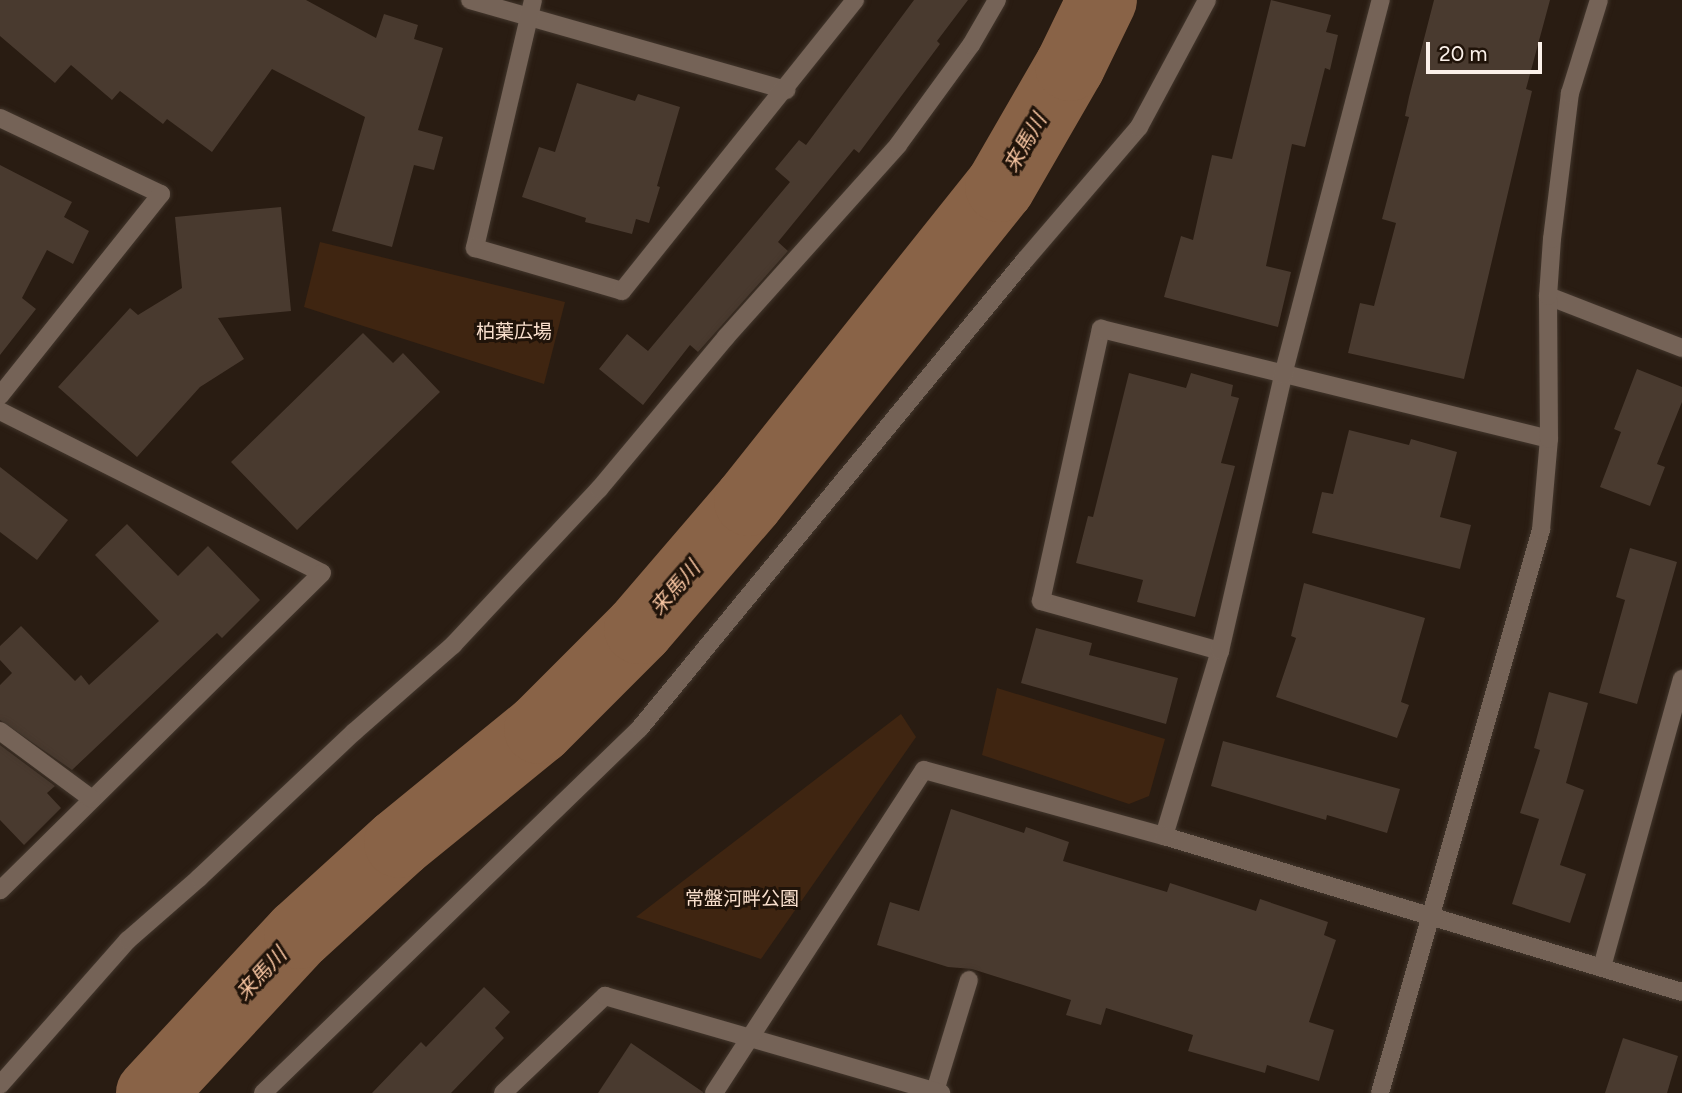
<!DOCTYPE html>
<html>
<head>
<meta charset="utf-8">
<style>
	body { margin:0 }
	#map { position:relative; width:1682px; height:1093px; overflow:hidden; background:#291c12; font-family:Figtree,"Noto Sans JP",sans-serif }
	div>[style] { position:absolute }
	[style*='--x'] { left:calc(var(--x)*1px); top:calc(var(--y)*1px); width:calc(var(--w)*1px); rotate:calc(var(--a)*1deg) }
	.green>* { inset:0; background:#3f2511 }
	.river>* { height:70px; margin:-35px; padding:0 35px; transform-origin:35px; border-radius:35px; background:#896347 }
	.building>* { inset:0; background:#493a2f }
	.roads { filter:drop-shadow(0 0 2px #42362c) drop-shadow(0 0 2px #42362c) }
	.service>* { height:18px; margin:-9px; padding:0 9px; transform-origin:9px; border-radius:9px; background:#756357 }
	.minor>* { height:18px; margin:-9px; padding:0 9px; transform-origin:9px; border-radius:9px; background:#756357 }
	.tertiary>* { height:18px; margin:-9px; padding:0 9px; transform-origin:9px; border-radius:9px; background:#756357 }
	span { translate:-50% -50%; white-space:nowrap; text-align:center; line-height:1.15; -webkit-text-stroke:6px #201309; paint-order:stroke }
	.park-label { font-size:19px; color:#f9dfcd }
	.water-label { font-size:21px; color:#f7c4a0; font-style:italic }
	.scale { position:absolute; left:1426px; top:42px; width:116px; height:32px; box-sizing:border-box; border:4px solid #fbf1ea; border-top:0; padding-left:9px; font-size:21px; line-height:24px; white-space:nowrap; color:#fbf1ea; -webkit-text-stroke:5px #201309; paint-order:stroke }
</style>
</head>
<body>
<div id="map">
	<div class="green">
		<i style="clip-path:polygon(320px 242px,565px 302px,544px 384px,304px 307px)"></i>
		<i style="clip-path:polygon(997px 688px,1165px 739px,1149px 796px,1129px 804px,982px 755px)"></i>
		<i style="clip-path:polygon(901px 714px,916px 737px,761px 959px,636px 917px)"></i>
	</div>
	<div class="river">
		<i style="--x:151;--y:1093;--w:217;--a:-47.1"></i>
		<i style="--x:299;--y:934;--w:135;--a:-42.3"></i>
		<i style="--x:399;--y:843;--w:181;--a:-39.2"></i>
		<i style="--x:539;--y:729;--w:141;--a:-45"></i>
		<i style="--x:639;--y:629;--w:169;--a:-49.3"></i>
		<i style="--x:749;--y:501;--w:402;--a:-51.4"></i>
		<i style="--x:1000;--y:187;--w:140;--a:-60"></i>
		<i style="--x:1070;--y:66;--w:73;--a:-64.1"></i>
	</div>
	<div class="building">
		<i style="clip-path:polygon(0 0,306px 0,376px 38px,384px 14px,418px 25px,414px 39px,443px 48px,418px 130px,443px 137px,434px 170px,414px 165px,392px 247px,332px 231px,365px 117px,272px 69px,212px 152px,167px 119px,163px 124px,120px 91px,112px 100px,71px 65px,55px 83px,0 36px)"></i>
		<i style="clip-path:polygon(914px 0,968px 0,937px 41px,940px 44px,859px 153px,854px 149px,778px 242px,788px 251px,698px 352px,690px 345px,643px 405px,599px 369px,627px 334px,648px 351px,790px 182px,775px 169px,799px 140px,806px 145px)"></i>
		<i style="clip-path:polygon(1271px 0,1331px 15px,1326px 32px,1338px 35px,1330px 70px,1325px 68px,1305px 147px,1292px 144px,1266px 266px,1291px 272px,1278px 327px,1164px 297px,1181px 236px,1193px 240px,1212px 155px,1232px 159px)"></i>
		<i style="clip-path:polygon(1434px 0,1550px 0,1526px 89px,1532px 91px,1464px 379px,1348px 353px,1360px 303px,1374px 306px,1396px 223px,1382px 219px,1409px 117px,1405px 116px,1409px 97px)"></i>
		<i style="clip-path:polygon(577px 83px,635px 101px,638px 94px,680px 107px,657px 186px,660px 187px,649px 223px,636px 219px,632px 234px,585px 222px,586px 218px,522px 197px,539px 147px,555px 152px)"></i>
		<i style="clip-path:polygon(0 165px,72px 202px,64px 217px,89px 231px,73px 264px,47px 250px,22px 298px,36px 309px,0 355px)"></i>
		<i style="clip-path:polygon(281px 207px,291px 311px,218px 318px,244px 359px,200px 387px,137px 457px,58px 387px,130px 308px,138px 315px,182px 288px,175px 217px)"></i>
		<i style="clip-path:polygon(363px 333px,393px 363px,403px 353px,440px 392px,297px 530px,231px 462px)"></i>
		<i style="clip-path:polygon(1637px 369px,1682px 387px,1682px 402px,1657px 464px,1665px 467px,1650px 506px,1600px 487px,1621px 432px,1614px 429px)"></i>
		<i style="clip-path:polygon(1129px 373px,1186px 388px,1191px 373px,1233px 385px,1231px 396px,1239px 398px,1221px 463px,1235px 466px,1195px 617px,1137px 602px,1143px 580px,1076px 563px,1088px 516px,1093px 517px)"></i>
		<i style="clip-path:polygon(1349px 430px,1409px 445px,1411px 439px,1457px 452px,1440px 517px,1471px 525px,1460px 569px,1312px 533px,1322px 492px,1333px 494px)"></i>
		<i style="clip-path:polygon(0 467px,68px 520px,37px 560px,0 532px)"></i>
		<i style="clip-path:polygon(127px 524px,178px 576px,208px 546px,260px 600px,222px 638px,217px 633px,72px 770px,0 720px,0 685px,12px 673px,0 660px,0 646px,21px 626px,75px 681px,81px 675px,89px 685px,159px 621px,95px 555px)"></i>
		<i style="clip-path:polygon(1630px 548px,1677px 562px,1637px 704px,1599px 693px,1625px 600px,1616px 597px)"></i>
		<i style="clip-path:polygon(1304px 583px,1425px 618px,1401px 702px,1409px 705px,1397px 738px,1276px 697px,1296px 638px,1291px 636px)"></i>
		<i style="clip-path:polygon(1036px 628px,1092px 643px,1089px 655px,1178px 678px,1166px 724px,1021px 683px)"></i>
		<i style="clip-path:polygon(1549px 692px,1588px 703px,1566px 783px,1584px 790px,1560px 865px,1586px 874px,1570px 923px,1512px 904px,1539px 819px,1520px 813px,1540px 750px,1534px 748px)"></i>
		<i style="clip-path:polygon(1223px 741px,1400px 789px,1387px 833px,1327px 815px,1326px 820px,1211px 786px)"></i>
		<i style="clip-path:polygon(0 745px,55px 786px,47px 793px,61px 808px,24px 845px,0 820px)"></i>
		<i style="clip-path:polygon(951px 809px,1024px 833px,1026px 827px,1069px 842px,1063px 861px,1167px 892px,1170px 883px,1256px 911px,1260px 899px,1328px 922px,1324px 935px,1336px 940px,1309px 1022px,1334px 1030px,1319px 1081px,1267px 1065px,1265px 1073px,1188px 1051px,1193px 1035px,1106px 1008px,1101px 1025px,1066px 1015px,1071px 1000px,972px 969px,948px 967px,877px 945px,890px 902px,919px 911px)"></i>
		<i style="clip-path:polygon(484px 987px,510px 1012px,495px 1028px,504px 1038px,451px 1093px,372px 1093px,421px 1042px,426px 1047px)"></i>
		<i style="clip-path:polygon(1623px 1038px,1678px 1056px,1667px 1093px,1605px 1093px)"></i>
		<i style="clip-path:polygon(631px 1043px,703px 1092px,703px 1093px,598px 1093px)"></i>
	</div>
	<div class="roads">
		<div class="service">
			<i style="--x:0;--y:1085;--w:193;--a:-48.6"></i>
			<i style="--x:128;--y:940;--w:94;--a:-41.1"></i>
			<i style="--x:199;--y:878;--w:213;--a:-43.3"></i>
			<i style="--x:354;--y:732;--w:132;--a:-41.3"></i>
			<i style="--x:453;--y:645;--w:214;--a:-46.9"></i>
			<i style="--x:599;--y:489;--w:198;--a:-50.1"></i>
			<i style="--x:726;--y:337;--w:258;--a:-48.1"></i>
			<i style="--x:898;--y:145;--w:124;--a:-53.9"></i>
			<i style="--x:971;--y:45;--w:52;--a:-60"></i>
			<i style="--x:935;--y:1091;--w:116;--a:-73"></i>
			<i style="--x:263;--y:1093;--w:525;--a:-44.07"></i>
			<i style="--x:640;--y:728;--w:606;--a:-50.56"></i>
			<i style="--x:1025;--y:260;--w:175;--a:-49.4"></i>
			<i style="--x:1139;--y:127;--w:144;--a:-61.8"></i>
		</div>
		<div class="minor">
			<i style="--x:470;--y:0;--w:329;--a:15.9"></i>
			<i style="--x:533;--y:0;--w:255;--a:103.2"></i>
			<i style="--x:475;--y:248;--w:153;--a:16.3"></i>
			<i style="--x:622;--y:291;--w:373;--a:-51.3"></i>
			<i style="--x:0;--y:118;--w:178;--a:25.3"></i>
			<i style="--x:161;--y:194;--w:258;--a:128.6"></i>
			<i style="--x:1548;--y:296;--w:144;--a:21.2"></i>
			<i style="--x:0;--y:411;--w:360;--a:26.7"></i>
			<i style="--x:322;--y:573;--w:452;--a:135.4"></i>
			<i style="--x:1220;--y:651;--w:186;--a:-164.4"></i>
			<i style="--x:1041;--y:601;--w:279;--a:-77.6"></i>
			<i style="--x:1101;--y:329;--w:461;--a:13.8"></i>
			<i style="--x:0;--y:731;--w:114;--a:36.5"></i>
			<i style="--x:1164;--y:836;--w:193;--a:-73.2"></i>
			<i style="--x:1220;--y:651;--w:283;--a:-77.1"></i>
			<i style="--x:1283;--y:375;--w:388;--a:-75.4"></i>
			<i style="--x:1602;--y:967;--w:299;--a:-74.5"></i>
			<i style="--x:503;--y:1093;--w:141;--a:-43.6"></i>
			<i style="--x:605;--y:996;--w:350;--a:16.1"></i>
			<i style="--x:714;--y:1093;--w:385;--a:-57"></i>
			<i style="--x:924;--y:770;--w:249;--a:15.4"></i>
			<i style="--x:1164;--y:836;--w:541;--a:16.76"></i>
		</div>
		<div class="tertiary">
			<i style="--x:1380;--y:1093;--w:586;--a:-74.04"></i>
			<i style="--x:1541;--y:530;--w:91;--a:-85"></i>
			<i style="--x:1549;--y:439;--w:143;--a:-90.4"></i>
			<i style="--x:1548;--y:296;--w:57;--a:-86"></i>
			<i style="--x:1552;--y:239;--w:147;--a:-83"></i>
			<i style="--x:1570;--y:93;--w:97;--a:-72.7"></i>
		</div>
	</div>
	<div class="park-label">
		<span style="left:514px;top:332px">柏葉広場</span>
		<span style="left:742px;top:899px">常盤河畔公園</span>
	</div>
	<div class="water-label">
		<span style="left:1025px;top:143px;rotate:-60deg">来馬川</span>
		<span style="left:675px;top:588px;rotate:-49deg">来馬川</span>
		<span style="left:261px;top:974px;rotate:-47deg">来馬川</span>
	</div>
	<div class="scale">20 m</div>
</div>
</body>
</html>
